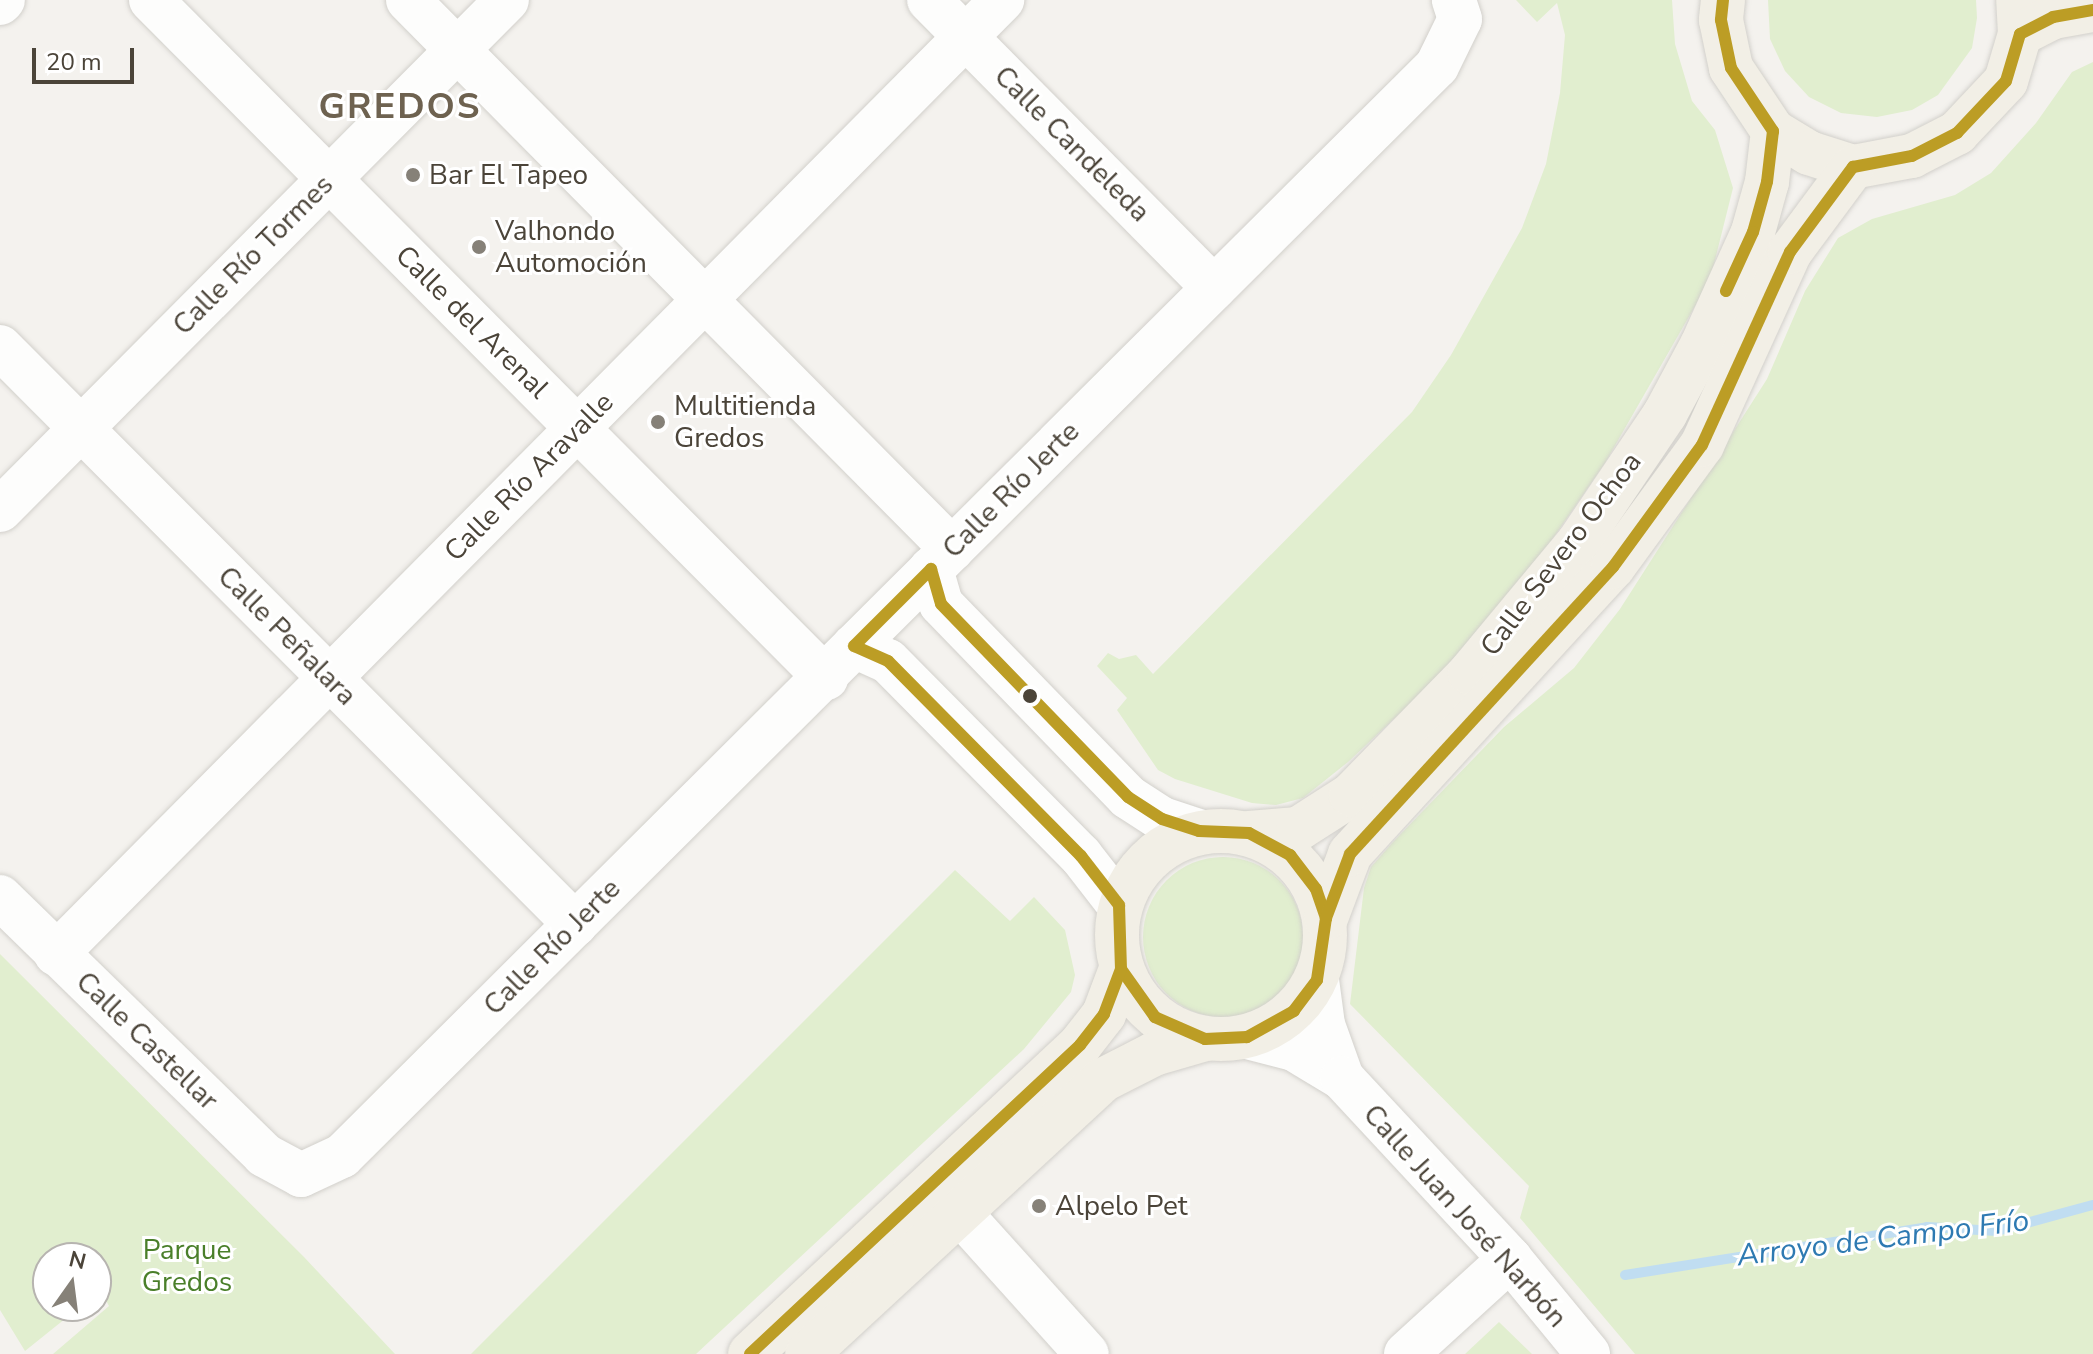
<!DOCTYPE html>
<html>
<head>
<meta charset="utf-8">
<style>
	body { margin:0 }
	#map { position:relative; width:2093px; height:1354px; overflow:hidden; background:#f4f2ee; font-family:"Nunito Sans",sans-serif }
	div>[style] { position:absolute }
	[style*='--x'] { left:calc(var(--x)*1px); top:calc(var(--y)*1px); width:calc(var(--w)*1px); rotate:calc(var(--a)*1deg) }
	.green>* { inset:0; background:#e1eecf }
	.round { border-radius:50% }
	.stream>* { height:10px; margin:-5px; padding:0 5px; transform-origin:5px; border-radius:5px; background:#c0ddf1 }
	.roads { filter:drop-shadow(0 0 2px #d2d0cb) drop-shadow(0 0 2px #d2d0cb) }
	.minor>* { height:44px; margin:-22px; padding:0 22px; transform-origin:22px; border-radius:22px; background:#fdfdfc }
	.major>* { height:44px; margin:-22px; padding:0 22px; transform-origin:22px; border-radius:22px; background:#f2efe6 }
	.major>.ring { margin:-22px; padding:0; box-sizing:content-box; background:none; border:44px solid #f2efe6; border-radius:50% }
	.bus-1>* { height:12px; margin:-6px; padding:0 6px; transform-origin:6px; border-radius:6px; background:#bc9d25 }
	.dots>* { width:22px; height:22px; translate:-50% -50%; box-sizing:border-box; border:4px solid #fff; border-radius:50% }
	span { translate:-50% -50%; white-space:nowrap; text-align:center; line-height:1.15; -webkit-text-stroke:6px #fff; paint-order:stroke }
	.street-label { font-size:28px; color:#4b4439 }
	.poi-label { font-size:28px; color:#4b4439 }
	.left { translate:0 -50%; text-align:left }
	.park-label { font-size:28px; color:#4a7f2a }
	.water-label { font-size:30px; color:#2e7ab2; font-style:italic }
	.district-label { font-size:36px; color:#6e6250; font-weight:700; letter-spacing:2px }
	.north { position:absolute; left:32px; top:1242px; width:80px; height:80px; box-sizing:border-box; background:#fff; border:2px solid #b7b4b0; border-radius:50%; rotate:14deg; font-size:22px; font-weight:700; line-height:32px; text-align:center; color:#4b4439 }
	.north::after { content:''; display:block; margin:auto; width:28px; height:36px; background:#868178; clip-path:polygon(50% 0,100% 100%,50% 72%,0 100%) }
	.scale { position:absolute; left:32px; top:48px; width:102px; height:36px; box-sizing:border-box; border:4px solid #4b4439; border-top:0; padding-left:10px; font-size:24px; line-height:28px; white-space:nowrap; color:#4b4439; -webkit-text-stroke:6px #fff; paint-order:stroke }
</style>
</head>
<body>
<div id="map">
	<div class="green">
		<i style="clip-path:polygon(1516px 0,1672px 0,1675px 44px,1692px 101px,1715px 130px,1733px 188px,1710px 280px,1605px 463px,1538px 560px,1432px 683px,1348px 762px,1303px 798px,1276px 805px,1252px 803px,1175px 779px,1158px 770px,1117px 710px,1127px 698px,1097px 666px,1108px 653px,1119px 659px,1136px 655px,1153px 674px,1412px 412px,1451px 355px,1522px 228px,1546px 164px,1560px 93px,1565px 35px,1557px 3px,1537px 22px)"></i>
		<i style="clip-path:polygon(1768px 0,1976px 0,1977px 18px,1972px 48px,1938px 95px,1912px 110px,1877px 117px,1841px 113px,1809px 97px,1785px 71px,1770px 39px)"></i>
		<i style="clip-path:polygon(2093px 62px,2093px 1354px,1635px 1354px,1520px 1218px,1529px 1186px,1350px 1004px,1364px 888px,1371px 867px,1393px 842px,1504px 727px,1574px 668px,1620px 609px,1767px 379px,1805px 291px,1838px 238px,1872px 219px,1955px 195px,1991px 173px,2036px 123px,2072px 72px)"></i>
		<i class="round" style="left:1143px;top:857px;width:160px;height:160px"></i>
		<i style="clip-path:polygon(955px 870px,1010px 921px,1034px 897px,1065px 930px,1075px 975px,1071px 992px,1024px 1049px,696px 1354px,471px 1354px)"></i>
		<i style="clip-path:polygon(0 954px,304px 1257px,395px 1354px,53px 1354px,109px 1306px,101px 1291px,96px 1294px,96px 1258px,48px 1258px,48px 1306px,81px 1306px,25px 1351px,0 1310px)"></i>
		<i style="clip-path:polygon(1499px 1322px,1532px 1354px,1465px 1354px,1481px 1339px)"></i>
	</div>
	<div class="stream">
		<i style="--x:1625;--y:1275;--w:306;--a:-9"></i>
		<i style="--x:1927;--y:1227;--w:70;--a:3.3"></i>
		<i style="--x:1997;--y:1231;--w:99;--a:-15.2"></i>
	</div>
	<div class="roads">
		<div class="minor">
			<i style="--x:151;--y:0;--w:957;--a:45.13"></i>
			<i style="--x:408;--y:0;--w:773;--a:45.26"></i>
			<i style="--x:929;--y:0;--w:405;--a:45.3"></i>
			<i style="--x:0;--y:3;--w:4;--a:-45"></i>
			<i style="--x:0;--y:347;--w:815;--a:45.1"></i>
			<i style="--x:0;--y:510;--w:719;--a:-45.17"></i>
			<i style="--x:931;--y:569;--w:36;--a:74"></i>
			<i style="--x:941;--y:604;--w:269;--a:45.9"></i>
			<i style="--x:1128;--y:797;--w:40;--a:32.9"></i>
			<i style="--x:1162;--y:819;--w:39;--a:18"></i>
			<i style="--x:854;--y:646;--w:37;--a:24"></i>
			<i style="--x:888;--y:661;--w:274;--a:45.3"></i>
			<i style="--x:1081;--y:856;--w:62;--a:52.2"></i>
			<i style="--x:0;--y:897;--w:369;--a:44.3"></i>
			<i style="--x:264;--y:1155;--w:42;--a:28.4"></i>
			<i style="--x:301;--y:1175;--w:45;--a:-24.9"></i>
			<i style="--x:342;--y:1156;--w:1545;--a:-44.87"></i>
			<i style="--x:1437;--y:66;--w:52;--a:-63.9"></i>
			<i style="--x:1460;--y:19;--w:20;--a:-108"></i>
			<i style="--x:56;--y:954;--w:1344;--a:-45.24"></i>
			<i style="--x:1317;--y:980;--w:45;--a:82.4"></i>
			<i style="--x:1323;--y:1025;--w:56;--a:70.3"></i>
			<i style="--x:1247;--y:1037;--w:49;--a:14.3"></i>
			<i style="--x:1294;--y:1049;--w:56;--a:31.1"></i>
			<i style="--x:1342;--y:1078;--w:247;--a:47.1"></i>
			<i style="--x:1510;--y:1259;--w:123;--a:50.6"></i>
			<i style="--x:959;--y:1212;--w:191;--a:48"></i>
			<i style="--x:1406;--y:1354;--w:141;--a:-42.4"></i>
		</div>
		<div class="major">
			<i style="--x:1723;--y:0;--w:20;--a:96"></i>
			<i style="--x:1721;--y:20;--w:49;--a:78.2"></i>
			<i style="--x:1731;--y:68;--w:76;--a:56.3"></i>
			<i style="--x:1773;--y:131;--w:42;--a:31.4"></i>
			<i style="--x:1809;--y:153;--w:46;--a:17.7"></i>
			<i style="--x:1853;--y:167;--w:60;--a:-10.6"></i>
			<i style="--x:1912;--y:156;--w:51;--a:-27.1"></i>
			<i style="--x:1957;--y:133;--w:71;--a:-46.7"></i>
			<i style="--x:2006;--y:81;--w:49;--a:-73.4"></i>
			<i style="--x:2020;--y:34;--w:34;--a:-93"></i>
			<i style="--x:2020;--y:34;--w:37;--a:-27"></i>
			<i style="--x:2053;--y:17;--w:41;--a:-9.9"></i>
			<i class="ring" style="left:1117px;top:831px;width:164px;height:164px"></i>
			<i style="--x:1249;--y:833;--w:49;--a:-4.7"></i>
			<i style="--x:1298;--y:829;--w:63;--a:-32.7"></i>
			<i style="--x:1351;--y:795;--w:170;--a:-45.7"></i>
			<i style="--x:1470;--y:673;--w:169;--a:-50.3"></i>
			<i style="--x:1578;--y:543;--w:156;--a:-56"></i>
			<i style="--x:1665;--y:414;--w:78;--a:-61.8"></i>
			<i style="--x:1702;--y:345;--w:124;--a:-65.7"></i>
			<i style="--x:1753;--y:232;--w:52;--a:-74.4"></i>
			<i style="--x:1767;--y:182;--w:51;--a:-83.3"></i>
			<i style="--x:1326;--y:918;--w:68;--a:-69.4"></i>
			<i style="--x:1350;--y:854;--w:389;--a:-47.5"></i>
			<i style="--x:1613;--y:567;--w:151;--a:-53.9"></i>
			<i style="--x:1702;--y:445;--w:212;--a:-65.5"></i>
			<i style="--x:1790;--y:252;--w:106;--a:-53.5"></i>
			<i style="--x:750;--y:1354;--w:452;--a:-43.1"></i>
			<i style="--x:1080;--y:1045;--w:39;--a:-52"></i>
			<i style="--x:1104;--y:1014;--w:48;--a:-69.3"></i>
			<i style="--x:807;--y:1354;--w:403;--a:-42.8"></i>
			<i style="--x:1103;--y:1080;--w:57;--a:-27"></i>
			<i style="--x:1154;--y:1054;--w:53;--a:-16.4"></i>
		</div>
	</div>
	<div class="bus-1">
		<i style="--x:1723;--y:0;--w:20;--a:96"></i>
		<i style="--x:1721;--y:20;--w:49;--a:78.2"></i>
		<i style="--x:1731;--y:68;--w:76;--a:56.3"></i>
		<i style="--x:1773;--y:131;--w:51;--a:96.7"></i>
		<i style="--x:1767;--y:182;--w:52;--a:105.6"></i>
		<i style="--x:1753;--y:232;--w:65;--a:114.6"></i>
		<i style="--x:931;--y:569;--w:36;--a:74"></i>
		<i style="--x:941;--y:604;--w:269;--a:45.9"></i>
		<i style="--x:1128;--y:797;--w:40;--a:32.9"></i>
		<i style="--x:1162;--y:819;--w:39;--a:18"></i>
		<i style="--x:1199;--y:831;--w:50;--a:2.3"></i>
		<i style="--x:1249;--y:833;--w:47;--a:28.2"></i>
		<i style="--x:1290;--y:855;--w:43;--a:52.6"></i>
		<i style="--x:1316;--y:889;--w:31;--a:71"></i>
		<i style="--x:1326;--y:918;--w:63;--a:98.3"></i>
		<i style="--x:1317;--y:980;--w:39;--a:127"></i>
		<i style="--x:1294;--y:1011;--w:54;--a:151"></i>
		<i style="--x:1247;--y:1037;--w:42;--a:177.3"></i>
		<i style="--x:1205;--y:1039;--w:55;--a:-156.3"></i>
		<i style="--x:1155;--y:1017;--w:59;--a:-125.3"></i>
		<i style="--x:1121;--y:969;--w:64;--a:-91.8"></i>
		<i style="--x:1119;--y:905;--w:62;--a:-127.8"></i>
		<i style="--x:1081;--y:856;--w:274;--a:-134.7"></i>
		<i style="--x:888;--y:661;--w:37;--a:-156"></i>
		<i style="--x:854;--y:646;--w:109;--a:-45"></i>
		<i style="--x:1326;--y:918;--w:68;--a:-69.4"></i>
		<i style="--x:1350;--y:854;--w:389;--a:-47.5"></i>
		<i style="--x:1613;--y:567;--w:151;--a:-53.9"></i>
		<i style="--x:1702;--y:445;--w:212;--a:-65.5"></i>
		<i style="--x:1790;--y:252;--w:106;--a:-53.5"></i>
		<i style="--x:1853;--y:167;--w:60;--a:-10.6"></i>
		<i style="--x:1912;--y:156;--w:51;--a:-27.1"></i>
		<i style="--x:1957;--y:133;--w:71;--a:-46.7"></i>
		<i style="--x:2006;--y:81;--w:49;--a:-73.4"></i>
		<i style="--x:2020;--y:34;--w:37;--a:-27"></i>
		<i style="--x:2053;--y:17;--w:41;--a:-9.9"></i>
		<i style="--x:750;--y:1354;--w:452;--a:-43.1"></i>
		<i style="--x:1080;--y:1045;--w:39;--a:-52"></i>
		<i style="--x:1104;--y:1014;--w:48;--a:-69.3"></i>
	</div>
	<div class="dots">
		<i style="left:413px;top:175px;background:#868178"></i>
		<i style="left:479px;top:247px;background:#868178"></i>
		<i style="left:658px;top:422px;background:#868178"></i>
		<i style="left:1030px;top:696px;background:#4b4439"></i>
		<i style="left:1039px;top:1206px;background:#868178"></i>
	</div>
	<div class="street-label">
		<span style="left:1072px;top:144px;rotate:45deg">Calle Candeleda</span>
		<span style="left:253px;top:255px;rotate:-45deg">Calle Río Tormes</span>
		<span style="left:472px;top:322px;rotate:45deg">Calle del Arenal</span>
		<span style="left:529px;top:477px;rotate:-45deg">Calle Río Aravalle</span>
		<span style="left:1011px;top:490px;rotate:-45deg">Calle Río Jerte</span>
		<span style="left:1561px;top:554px;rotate:-53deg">Calle Severo Ochoa</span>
		<span style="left:287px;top:636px;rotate:45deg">Calle Peñalara</span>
		<span style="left:552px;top:947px;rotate:-45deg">Calle Río Jerte</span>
		<span style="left:147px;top:1041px;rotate:44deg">Calle Castellar</span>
		<span style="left:1465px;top:1216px;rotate:48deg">Calle Juan José Narbón</span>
	</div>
	<div class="poi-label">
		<span class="left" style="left:429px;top:175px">Bar El Tapeo</span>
		<span class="left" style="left:495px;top:247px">Valhondo<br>Automoción</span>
		<span class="left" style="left:674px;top:422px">Multitienda<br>Gredos</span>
		<span class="left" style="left:1055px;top:1206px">Alpelo Pet</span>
	</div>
	<div class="park-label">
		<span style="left:187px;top:1266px">Parque<br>Gredos</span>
	</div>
	<div class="water-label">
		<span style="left:1883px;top:1239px;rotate:-7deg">Arroyo de Campo Frío</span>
	</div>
	<div class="district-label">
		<span style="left:400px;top:107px">GREDOS</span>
	</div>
	<div class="north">N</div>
	<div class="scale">20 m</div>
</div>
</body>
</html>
